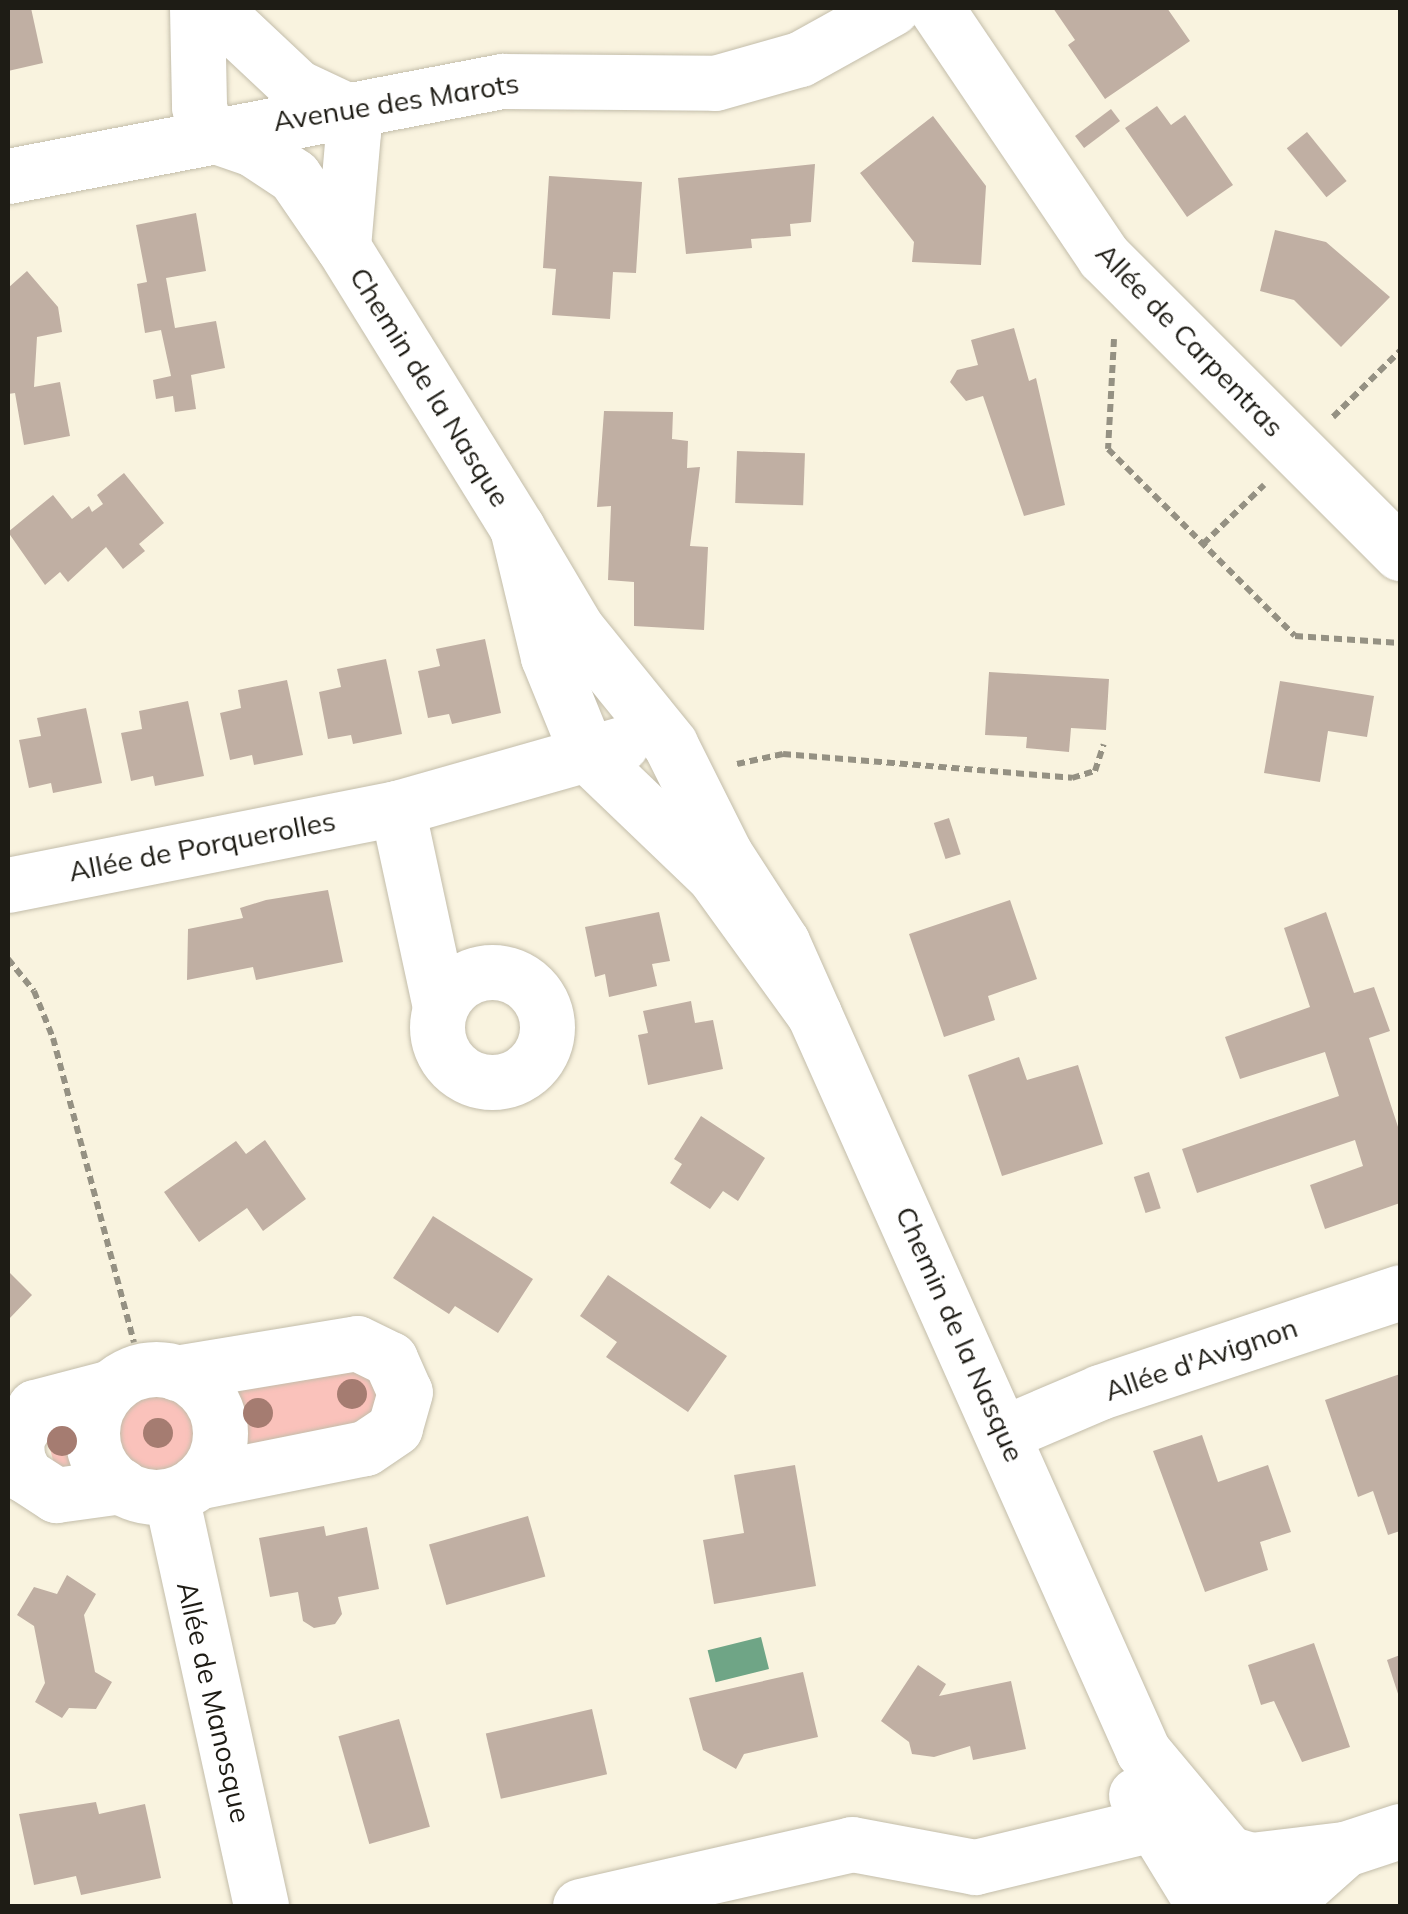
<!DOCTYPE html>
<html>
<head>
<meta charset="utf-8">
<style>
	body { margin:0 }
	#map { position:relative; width:1408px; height:1914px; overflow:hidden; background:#f9f3df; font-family:Mulish,sans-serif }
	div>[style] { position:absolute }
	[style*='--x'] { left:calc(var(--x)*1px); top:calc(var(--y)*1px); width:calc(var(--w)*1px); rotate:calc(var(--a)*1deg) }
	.green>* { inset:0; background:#fac2bb }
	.round { border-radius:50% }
	.water>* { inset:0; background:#6fa586; transform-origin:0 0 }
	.building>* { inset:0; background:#c0afa3; transform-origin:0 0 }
	.path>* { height:6px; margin-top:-3px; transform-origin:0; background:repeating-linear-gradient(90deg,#959183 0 8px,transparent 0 13px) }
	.roads { filter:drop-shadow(0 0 2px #c3bdaa) drop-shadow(0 0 2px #c3bdaa) }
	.minor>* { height:55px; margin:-27.5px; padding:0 27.5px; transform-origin:27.5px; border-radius:27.5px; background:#fff }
	.minor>.ring { margin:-27.5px; padding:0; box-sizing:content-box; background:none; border:55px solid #fff; border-radius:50% }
	.trees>* { width:30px; height:30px; margin:-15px; border-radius:50%; background:#a57c71 }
	span { translate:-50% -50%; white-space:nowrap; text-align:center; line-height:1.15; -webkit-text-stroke:8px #fff; paint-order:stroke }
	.street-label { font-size:28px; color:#1e1c15 }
	.frame { position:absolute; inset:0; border:10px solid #1e1c15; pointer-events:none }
</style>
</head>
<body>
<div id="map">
	<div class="green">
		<i style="clip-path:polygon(364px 1367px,380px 1392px,370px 1424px,232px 1460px,236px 1426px,224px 1393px)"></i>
		<i class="round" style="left:109px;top:1389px;width:92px;height:92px"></i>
		<i style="clip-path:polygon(76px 1420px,81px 1466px,76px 1472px,54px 1464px,45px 1429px)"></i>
	</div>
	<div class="water">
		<i style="left:761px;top:1637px;width:33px;height:55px;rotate:76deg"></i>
	</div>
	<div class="building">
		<i style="clip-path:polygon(8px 8px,31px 8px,43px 63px,8px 71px)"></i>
		<i style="clip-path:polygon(1053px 8px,1167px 8px,1190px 41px,1105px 99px,1068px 45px,1075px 40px)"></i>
		<i style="clip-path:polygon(1157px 106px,1171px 125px,1185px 115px,1233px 185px,1187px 217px,1125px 128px)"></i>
		<i style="left:1111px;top:109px;width:15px;height:45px;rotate:53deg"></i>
		<i style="clip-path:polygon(933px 116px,986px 186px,981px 265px,912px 262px,914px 242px,860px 173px)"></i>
		<i style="left:1307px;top:132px;width:63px;height:26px;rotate:51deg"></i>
		<i style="clip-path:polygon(815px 164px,811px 222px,790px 224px,791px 236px,751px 239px,752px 248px,686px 254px,678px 178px)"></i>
		<i style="clip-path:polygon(549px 176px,642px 182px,636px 273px,613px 272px,610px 319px,552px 315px,556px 269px,543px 268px)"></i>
		<i style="clip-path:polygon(196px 213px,206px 271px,166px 278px,175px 328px,216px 321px,225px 368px,191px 375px,196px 409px,175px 412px,173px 396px,156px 399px,153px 380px,171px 376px,161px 330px,145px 333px,137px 284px,147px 282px,136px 225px)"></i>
		<i style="clip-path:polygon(1275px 230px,1326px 242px,1390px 297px,1341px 347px,1294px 300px,1260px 291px)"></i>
		<i style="clip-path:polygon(27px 271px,58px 307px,62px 332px,37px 337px,34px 387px,60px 382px,70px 436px,24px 445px,15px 393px,8px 394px,8px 288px)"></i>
		<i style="clip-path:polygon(1014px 328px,1029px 381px,1036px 378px,1065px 505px,1024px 516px,983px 396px,966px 401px,950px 382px,957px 370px,978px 365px,971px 340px)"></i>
		<i style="clip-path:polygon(604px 411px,673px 412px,672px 439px,688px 441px,687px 468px,700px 467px,690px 546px,708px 547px,704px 630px,634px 626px,634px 582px,608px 580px,611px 506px,597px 507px)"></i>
		<i style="left:737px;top:451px;width:68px;height:52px;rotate:2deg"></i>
		<i style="clip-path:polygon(124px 473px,164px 523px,139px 544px,145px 551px,123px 569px,106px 547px,68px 582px,60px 572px,45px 585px,8px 532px,53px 495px,72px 519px,89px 506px,92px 512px,103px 504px,97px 495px)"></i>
		<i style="clip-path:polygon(485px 639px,501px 713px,452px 724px,449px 714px,428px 718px,418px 671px,440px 666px,436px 649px)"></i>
		<i style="clip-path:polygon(386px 659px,402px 734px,353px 744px,351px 735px,328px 739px,319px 692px,341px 687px,337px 669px)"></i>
		<i style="clip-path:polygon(989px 672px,1109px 679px,1106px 730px,1071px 728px,1069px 752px,1026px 748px,1027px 737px,985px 735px)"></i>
		<i style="clip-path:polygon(287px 680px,303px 755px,254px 765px,252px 755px,230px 760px,220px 713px,241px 708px,238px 690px)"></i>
		<i style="clip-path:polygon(1280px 681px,1374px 696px,1367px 737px,1328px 731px,1320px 782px,1264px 773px)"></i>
		<i style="clip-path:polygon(188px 701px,204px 776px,155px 786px,153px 776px,131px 781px,121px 733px,142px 729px,139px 711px)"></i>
		<i style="clip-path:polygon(86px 708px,102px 783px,53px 793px,51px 783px,29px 788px,19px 740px,41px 736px,37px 718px)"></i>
		<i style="left:949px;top:818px;width:38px;height:16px;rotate:72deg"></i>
		<i style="clip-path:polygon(328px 890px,343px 962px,256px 980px,253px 967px,187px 980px,188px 929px,243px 918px,240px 908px,266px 900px)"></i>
		<i style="clip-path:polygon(1010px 900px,1037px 979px,988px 996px,995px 1020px,944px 1037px,909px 934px)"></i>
		<i style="clip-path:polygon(659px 912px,670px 961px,652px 964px,657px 986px,609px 997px,605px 974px,595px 977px,585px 927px)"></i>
		<i style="clip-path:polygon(1326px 912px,1354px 993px,1374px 987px,1390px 1031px,1369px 1038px,1400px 1133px,1400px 1203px,1325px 1229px,1310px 1185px,1363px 1166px,1355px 1140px,1197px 1193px,1182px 1149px,1339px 1096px,1325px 1052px,1240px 1079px,1225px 1037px,1310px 1007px,1284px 928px)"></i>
		<i style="clip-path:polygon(691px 1001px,695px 1023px,713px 1020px,723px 1069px,648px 1085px,638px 1035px,648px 1033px,643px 1011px)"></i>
		<i style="clip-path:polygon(1019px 1057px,1027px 1080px,1078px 1065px,1103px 1144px,1002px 1176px,968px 1075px)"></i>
		<i style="clip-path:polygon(701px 1116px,765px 1158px,738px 1201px,723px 1191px,710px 1209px,670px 1183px,682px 1164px,674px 1159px)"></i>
		<i style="clip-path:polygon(265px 1140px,306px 1199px,263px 1231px,247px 1208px,199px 1242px,164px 1192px,236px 1141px,246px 1154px)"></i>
		<i style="left:1149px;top:1172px;width:38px;height:16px;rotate:72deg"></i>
		<i style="clip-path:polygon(433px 1216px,533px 1279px,498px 1333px,455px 1306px,449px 1314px,393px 1278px)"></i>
		<i style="clip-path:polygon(8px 1271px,32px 1295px,8px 1320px)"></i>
		<i style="clip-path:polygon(608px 1275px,727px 1356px,688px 1412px,606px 1357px,617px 1342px,580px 1316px)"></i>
		<i style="clip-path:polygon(1400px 1374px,1400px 1531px,1388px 1535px,1373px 1491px,1358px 1497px,1325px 1400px)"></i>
		<i style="clip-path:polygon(1202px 1435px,1218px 1482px,1268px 1465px,1291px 1532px,1260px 1542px,1268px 1570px,1205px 1592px,1153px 1451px)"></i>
		<i style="clip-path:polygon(795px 1465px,816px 1586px,714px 1604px,703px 1540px,744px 1533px,734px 1475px)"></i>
		<i style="left:528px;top:1516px;width:63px;height:103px;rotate:74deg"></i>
		<i style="clip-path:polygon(324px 1526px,326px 1536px,367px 1527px,379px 1589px,338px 1597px,342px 1614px,335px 1624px,314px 1628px,303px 1621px,298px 1592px,270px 1597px,259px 1538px)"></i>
		<i style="clip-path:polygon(67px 1575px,96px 1594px,84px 1615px,95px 1672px,112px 1682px,96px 1709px,69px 1708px,62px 1718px,35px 1702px,45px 1683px,34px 1626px,17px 1615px,34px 1587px,57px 1594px)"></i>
		<i style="clip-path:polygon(1314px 1643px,1350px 1747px,1302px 1762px,1274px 1701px,1261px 1705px,1248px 1665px)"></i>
		<i style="clip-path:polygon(1400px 1655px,1400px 1700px,1387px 1660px)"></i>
		<i style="clip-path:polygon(918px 1665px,946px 1684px,939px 1696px,1011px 1681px,1026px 1749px,973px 1760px,970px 1746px,934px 1757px,912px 1754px,909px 1742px,881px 1721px)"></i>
		<i style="clip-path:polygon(803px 1672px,818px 1737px,744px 1754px,736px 1769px,703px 1750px,689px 1698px)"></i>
		<i style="left:592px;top:1709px;width:67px;height:109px;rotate:77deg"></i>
		<i style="left:399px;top:1719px;width:112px;height:63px;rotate:74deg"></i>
		<i style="clip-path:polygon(96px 1802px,99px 1814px,145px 1804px,161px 1878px,81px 1895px,76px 1876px,34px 1885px,19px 1814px)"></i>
	</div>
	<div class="path">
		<i style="--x:1114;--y:339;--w:110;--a:93.1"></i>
		<i style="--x:1108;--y:449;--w:264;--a:45"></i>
		<i style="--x:1295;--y:636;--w:105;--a:3.8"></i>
		<i style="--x:1333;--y:417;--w:94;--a:-44.6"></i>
		<i style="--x:1203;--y:544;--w:85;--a:-44"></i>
		<i style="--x:737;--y:764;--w:47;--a:-12.3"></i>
		<i style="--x:783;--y:754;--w:290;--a:4.7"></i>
		<i style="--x:1072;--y:778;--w:24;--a:-17"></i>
		<i style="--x:1095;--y:771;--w:28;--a:-72"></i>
		<i style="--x:8;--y:959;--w:41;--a:50.9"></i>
		<i style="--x:34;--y:991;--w:51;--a:68"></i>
		<i style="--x:53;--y:1038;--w:315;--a:75.1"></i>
	</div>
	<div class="roads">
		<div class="minor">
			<i style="--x:197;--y:8;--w:99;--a:88.8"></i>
			<i style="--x:199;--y:107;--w:27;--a:73"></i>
			<i style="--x:213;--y:8;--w:115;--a:43.2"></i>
			<i style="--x:297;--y:87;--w:54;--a:25.1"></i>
			<i style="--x:346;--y:110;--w:23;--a:72"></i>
			<i style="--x:353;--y:132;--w:115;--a:95"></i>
			<i style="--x:936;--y:8;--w:300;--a:56"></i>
			<i style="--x:1104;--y:257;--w:419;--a:45"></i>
			<i style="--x:207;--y:133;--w:49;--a:19.2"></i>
			<i style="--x:253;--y:149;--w:49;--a:33.4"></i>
			<i style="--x:294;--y:176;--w:86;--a:55.4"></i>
			<i style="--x:343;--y:247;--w:331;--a:58.2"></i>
			<i style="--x:517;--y:528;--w:117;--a:59.3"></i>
			<i style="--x:577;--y:629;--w:148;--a:51"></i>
			<i style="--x:670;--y:744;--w:123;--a:63.4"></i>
			<i style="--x:725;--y:854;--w:105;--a:57.1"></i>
			<i style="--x:782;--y:942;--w:79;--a:66"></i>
			<i style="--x:814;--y:1014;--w:170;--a:-125.9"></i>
			<i style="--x:714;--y:876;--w:175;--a:-136.2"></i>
			<i style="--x:588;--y:755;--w:106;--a:-112.2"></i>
			<i style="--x:548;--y:657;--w:133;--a:-103.5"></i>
			<i style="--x:8;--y:176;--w:503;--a:-10.89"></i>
			<i style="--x:502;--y:81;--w:213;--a:0.5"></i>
			<i style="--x:715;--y:83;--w:88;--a:-15.8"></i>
			<i style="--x:800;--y:59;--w:105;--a:-29"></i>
			<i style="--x:397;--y:808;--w:204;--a:77.8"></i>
			<i style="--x:8;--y:885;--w:397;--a:-11.2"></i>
			<i style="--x:397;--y:808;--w:233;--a:-15.9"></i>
			<i class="ring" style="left:437px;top:972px;width:55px;height:55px"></i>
			<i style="--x:814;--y:1014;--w:807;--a:65.94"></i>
			<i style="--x:1143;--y:1751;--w:133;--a:50.2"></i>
			<i style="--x:1228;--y:1853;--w:60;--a:61.3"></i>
			<i class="ring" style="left:92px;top:1369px;width:73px;height:73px"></i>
			<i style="--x:176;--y:1373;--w:183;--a:-9.4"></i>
			<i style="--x:357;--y:1343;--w:37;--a:26"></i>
			<i style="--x:390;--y:1359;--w:36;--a:66"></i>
			<i style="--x:405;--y:1392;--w:37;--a:106"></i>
			<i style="--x:395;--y:1428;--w:36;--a:146"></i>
			<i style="--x:365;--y:1448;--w:171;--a:168.6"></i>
			<i style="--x:111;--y:1387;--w:79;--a:165.3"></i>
			<i style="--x:35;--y:1407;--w:37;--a:121"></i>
			<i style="--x:16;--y:1439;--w:19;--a:87"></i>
			<i style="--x:17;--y:1458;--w:19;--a:65"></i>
			<i style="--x:25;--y:1475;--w:37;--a:33"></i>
			<i style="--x:56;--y:1495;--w:66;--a:-7.9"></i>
			<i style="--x:1004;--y:1433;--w:104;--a:-23.1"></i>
			<i style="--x:1100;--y:1392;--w:316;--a:-18.4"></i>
			<i style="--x:171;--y:1496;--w:420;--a:77.6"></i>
			<i style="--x:1136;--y:1795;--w:130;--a:58.5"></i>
			<i style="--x:1345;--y:1849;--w:58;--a:-18.1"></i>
			<i style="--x:1228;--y:1853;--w:24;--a:17"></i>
			<i style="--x:1251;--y:1860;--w:95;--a:-6.7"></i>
			<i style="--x:1345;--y:1849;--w:86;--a:138.3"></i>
			<i style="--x:580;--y:1906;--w:279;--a:-12.8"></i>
			<i style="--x:852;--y:1844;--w:125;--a:10.6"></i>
			<i style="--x:975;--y:1867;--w:225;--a:-13.6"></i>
		</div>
	</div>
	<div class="trees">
		<i style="left:352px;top:1394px"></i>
		<i style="left:258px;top:1413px"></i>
		<i style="left:158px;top:1433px"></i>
		<i style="left:62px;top:1441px"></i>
	</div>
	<div class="street-label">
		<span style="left:396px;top:102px;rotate:-9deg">Avenue des Marots</span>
		<span style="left:1190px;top:340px;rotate:46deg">Allée de Carpentras</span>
		<span style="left:430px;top:387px;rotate:58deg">Chemin de la Nasque</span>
		<span style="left:202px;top:846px;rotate:-11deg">Allée de Porquerolles</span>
		<span style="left:960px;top:1334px;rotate:66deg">Chemin de la Nasque</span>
		<span style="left:1201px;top:1359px;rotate:-19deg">Allée d'Avignon</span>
		<span style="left:214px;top:1702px;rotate:77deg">Allée de Manosque</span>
	</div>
	<div class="frame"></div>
</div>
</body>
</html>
